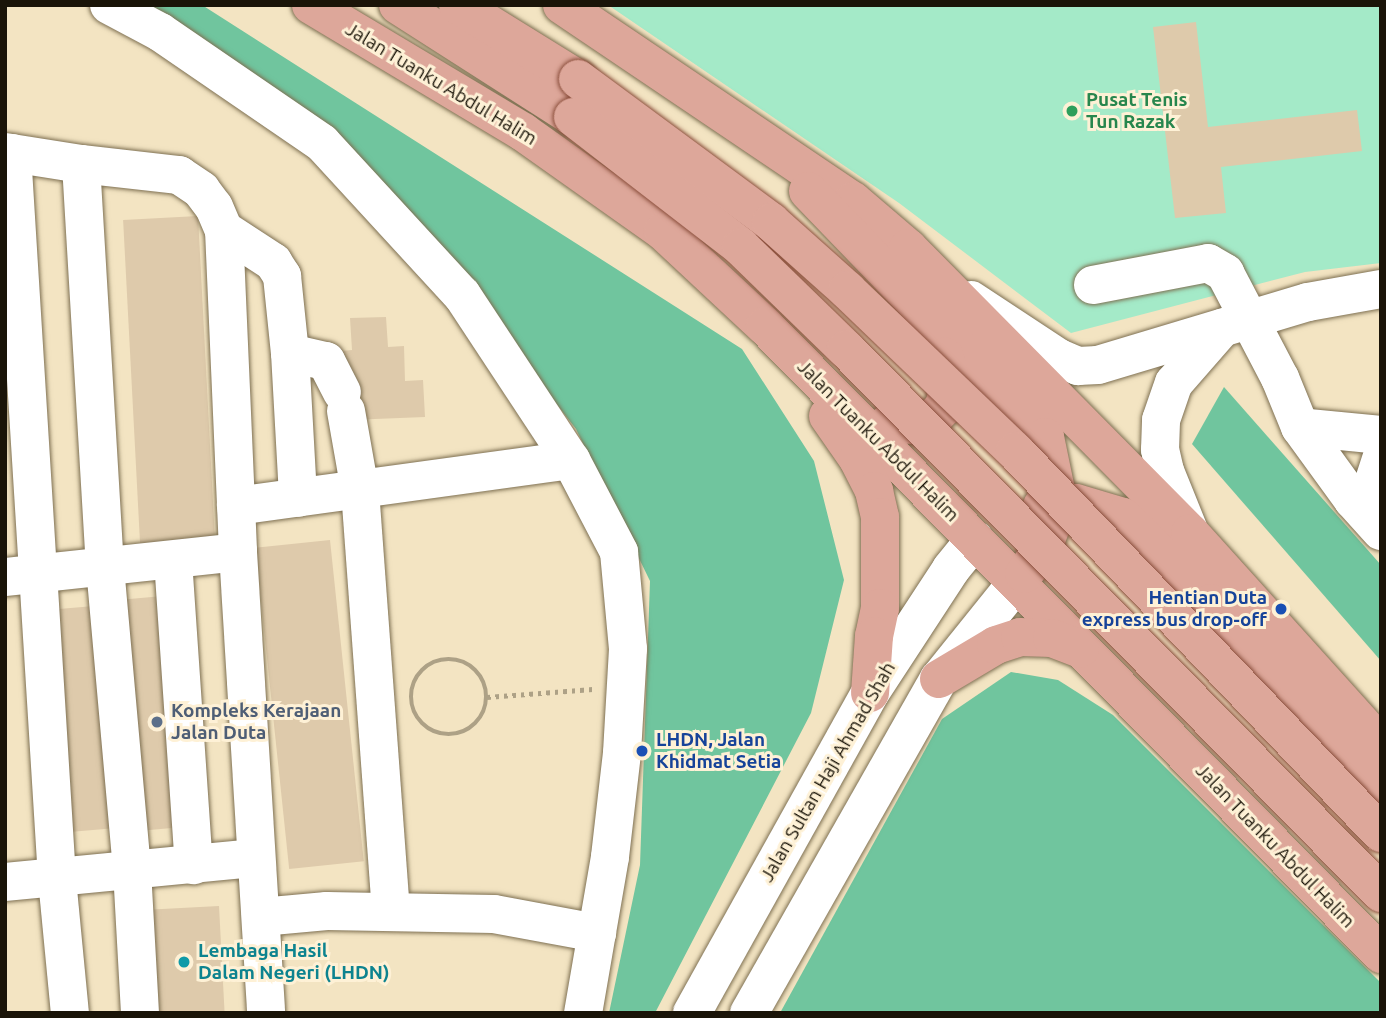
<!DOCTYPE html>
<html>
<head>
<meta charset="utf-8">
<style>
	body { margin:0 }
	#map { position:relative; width:1386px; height:1018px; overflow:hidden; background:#f3e4c2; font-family:Ubuntu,sans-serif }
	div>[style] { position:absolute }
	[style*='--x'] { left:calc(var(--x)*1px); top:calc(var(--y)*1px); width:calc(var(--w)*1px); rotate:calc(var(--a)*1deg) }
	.green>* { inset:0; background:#a4eac8 }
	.forest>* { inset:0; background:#70c59e }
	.building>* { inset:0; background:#decaab; transform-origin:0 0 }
	.path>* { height:4.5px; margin-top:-2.25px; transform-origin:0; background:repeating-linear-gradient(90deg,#ada186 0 3.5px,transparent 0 8.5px) }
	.path>.ring { margin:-2.25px; padding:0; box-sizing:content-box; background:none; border:4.5px solid #ada186; border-radius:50% }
	.roads { filter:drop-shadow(0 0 2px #7e7052) drop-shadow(0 0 2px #7e7052) }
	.minor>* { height:38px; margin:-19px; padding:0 19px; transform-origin:19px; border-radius:19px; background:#fff }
	.major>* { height:38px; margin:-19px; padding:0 19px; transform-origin:19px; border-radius:19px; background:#dda79a }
	.bridges { filter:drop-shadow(0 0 2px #8a4e3b) drop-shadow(0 0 2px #8a4e3b) }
	.major-bridge>* { height:38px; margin:-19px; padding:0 19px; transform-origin:19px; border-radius:19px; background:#dda79a }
	.dots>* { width:19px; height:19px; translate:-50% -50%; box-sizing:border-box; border:4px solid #fef1d6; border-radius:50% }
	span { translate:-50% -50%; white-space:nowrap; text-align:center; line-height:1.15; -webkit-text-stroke:6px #fef1d6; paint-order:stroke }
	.street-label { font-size:19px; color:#1a1408 }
	.leisure-label { font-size:19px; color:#27864d; font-weight:700 }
	.left { translate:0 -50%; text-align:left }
	.transit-label { font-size:19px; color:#164399; font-weight:700 }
	.right { translate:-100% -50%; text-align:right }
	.service-label { font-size:19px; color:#4e5e75; font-weight:700 }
	.culture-label { font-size:19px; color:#0d838f; font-weight:700 }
	.frame { position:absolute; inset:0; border:7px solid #1a1408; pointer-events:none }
</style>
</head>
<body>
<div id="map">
	<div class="green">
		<i style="clip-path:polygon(608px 5px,1381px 5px,1381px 263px,1305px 272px,1071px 333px,899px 203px)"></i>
	</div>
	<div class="forest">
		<i style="clip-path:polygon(108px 5px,202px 5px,742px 349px,814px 461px,844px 580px,811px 713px,655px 1013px,609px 1013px,640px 865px,650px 581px,576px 429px,401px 204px)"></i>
		<i style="clip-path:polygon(1224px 387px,1381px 565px,1381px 661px,1192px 444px)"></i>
		<i style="clip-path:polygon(1011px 672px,1058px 680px,1113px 715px,1381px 983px,1381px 1013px,780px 1013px,942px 719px)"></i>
	</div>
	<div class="building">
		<i style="clip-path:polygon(1196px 22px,1208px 127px,1357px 110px,1362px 151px,1221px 167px,1226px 213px,1175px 218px,1153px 27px)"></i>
		<i style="left:198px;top:216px;width:324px;height:75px;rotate:87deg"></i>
		<i style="clip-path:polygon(386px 317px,388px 347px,404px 346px,405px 381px,423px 380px,425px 417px,350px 420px,341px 351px,352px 350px,350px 318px)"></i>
		<i style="left:330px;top:540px;width:323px;height:75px;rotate:84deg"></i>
		<i style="left:163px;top:596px;width:232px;height:45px;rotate:85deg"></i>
		<i style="left:94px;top:606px;width:223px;height:44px;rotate:85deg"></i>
		<i style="left:219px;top:906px;width:107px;height:76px;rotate:87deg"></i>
	</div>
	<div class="path">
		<i class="ring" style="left:411px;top:659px;width:71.5px;height:71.5px"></i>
		<i style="--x:487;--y:697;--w:106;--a:-4.3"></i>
	</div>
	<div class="roads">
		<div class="minor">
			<i style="--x:109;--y:5;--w:58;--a:27.9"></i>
			<i style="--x:160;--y:32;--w:196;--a:34.4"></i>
			<i style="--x:322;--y:143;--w:207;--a:47.4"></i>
			<i style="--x:462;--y:295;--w:198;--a:56.6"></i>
			<i style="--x:571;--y:460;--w:104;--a:62.4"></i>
			<i style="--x:619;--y:552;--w:97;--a:84.7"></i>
			<i style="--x:628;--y:649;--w:104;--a:93.3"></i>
			<i style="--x:622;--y:753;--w:105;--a:96.6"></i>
			<i style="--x:610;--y:857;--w:158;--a:99.8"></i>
			<i style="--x:5;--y:152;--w:77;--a:9"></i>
			<i style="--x:81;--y:164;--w:99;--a:6.4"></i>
			<i style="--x:179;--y:175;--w:27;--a:34"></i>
			<i style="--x:201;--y:190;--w:21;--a:53"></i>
			<i style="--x:214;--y:207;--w:25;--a:67"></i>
			<i style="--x:224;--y:230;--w:322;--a:87.5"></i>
			<i style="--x:238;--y:552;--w:462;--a:86.5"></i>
			<i style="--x:12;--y:153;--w:727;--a:86.45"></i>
			<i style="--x:57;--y:879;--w:135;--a:84.5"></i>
			<i style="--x:81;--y:164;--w:404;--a:86.6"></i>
			<i style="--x:105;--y:567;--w:304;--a:84.9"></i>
			<i style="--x:132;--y:870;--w:143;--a:86.8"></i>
			<i style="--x:224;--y:230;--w:59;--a:33.1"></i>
			<i style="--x:273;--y:262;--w:17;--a:57"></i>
			<i style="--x:282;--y:276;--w:77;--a:84.1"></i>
			<i style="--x:290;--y:353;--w:145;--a:86.8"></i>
			<i style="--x:1093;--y:285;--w:117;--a:-10.8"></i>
			<i style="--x:1208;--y:263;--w:20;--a:30"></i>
			<i style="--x:1225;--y:273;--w:119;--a:62.4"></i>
			<i style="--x:1280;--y:378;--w:53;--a:67.8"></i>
			<i style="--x:971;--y:300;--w:105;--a:33.4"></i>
			<i style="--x:1059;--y:358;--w:21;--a:23"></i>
			<i style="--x:1078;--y:366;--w:20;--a:-3"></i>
			<i style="--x:1098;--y:365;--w:219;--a:-16.7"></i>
			<i style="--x:1308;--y:302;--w:74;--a:-10.1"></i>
			<i style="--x:290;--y:353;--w:37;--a:13"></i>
			<i style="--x:326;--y:361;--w:35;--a:63"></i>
			<i style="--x:346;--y:411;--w:80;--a:80"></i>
			<i style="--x:360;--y:490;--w:421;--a:85.8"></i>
			<i style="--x:1381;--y:435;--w:81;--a:-174.4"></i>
			<i style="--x:1300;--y:427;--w:90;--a:54"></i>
			<i style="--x:1353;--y:500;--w:42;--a:47.9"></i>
			<i style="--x:1353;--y:500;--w:21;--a:-29"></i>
			<i style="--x:1371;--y:490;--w:33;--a:-72"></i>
			<i style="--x:236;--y:506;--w:338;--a:-7.8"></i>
			<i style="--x:1190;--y:533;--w:67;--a:-112"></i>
			<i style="--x:1165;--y:471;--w:22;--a:-103"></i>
			<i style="--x:1160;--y:450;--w:30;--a:-88"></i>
			<i style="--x:1161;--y:420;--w:39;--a:-71"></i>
			<i style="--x:1174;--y:383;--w:73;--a:-48.9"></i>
			<i style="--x:173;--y:560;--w:306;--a:86.1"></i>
			<i style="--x:5;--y:577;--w:234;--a:-6.1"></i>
			<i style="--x:5;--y:882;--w:251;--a:-5.5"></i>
			<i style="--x:261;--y:917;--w:66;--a:-5.2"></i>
			<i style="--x:327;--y:911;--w:167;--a:1"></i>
			<i style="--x:494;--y:914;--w:105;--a:10.5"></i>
			<i style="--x:692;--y:1013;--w:366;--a:-60.9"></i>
			<i style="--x:870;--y:693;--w:148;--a:-56.8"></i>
			<i style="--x:951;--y:569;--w:38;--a:-51"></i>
			<i style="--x:749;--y:1013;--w:384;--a:-60.4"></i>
			<i style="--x:939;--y:679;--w:124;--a:-51.2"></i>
		</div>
		<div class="major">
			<i style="--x:311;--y:5;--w:247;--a:30.9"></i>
			<i style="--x:523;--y:132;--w:171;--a:35.3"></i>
			<i style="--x:663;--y:231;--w:139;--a:43"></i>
			<i style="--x:765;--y:326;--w:880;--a:45.55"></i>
			<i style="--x:398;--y:5;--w:208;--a:32.6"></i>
			<i style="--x:458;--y:5;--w:141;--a:31.7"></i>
			<i style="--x:562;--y:5;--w:351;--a:34"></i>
			<i style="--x:853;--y:201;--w:72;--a:40.5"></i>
			<i style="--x:908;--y:248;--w:401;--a:45.3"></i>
			<i style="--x:1190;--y:533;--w:285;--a:48"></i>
			<i style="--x:808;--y:191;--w:342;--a:46.1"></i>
			<i style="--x:1045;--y:437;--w:69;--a:78.4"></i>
			<i style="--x:1059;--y:505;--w:46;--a:110.4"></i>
			<i style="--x:1043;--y:548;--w:32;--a:126"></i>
			<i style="--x:828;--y:416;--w:52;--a:55.1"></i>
			<i style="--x:858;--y:459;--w:36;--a:63"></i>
			<i style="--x:874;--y:491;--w:27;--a:77"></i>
			<i style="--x:880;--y:517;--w:91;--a:90"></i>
			<i style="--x:880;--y:608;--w:29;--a:102"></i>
			<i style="--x:874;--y:636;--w:57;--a:94"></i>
			<i style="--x:887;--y:424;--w:29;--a:2"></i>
			<i style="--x:916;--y:425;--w:21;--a:-25"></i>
			<i style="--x:935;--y:416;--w:13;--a:-45"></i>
			<i style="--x:944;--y:407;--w:29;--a:-78"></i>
			<i style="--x:950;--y:379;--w:23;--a:-103"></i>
			<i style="--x:1042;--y:506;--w:34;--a:-5"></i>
			<i style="--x:1076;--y:503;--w:49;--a:16.6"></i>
			<i style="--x:1123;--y:517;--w:123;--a:44.3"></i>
			<i style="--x:1211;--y:603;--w:251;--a:47.3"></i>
			<i style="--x:939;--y:679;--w:66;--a:-30.8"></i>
			<i style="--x:996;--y:645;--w:25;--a:-18"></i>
			<i style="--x:1020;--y:637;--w:32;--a:2"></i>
			<i style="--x:1052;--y:638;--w:30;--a:21"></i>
		</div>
	</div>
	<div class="bridges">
		<div class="major-bridge">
			<i style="--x:578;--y:79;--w:240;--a:36.5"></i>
			<i style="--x:771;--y:222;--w:102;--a:41.8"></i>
			<i style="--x:847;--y:290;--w:233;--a:43.8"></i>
			<i style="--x:1015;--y:451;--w:529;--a:46.23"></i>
			<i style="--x:573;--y:117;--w:212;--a:37.7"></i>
			<i style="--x:741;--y:247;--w:146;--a:44.2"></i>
			<i style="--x:846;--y:349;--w:763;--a:45.48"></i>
		</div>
	</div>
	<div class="dots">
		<i style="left:1072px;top:111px;background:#2e9e5b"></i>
		<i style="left:1281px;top:609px;background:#1a4fb4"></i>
		<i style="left:157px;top:722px;background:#5c6f8a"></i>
		<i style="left:642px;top:751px;background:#1a4fb4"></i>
		<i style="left:184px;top:962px;background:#0f9aa8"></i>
	</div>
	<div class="street-label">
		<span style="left:441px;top:84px;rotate:31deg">Jalan Tuanku Abdul Halim</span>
		<span style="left:878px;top:441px;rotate:45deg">Jalan Tuanku Abdul Halim</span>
		<span style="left:828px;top:772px;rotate:-60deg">Jalan Sultan Haji Ahmad Shah</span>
		<span style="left:1275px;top:846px;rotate:46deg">Jalan Tuanku Abdul Halim</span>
	</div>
	<div class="leisure-label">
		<span class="left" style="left:1086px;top:111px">Pusat Tenis<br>Tun Razak</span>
	</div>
	<div class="transit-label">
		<span class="right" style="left:1267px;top:609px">Hentian Duta<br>express bus drop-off</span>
		<span class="left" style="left:656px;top:751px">LHDN, Jalan<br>Khidmat Setia</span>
	</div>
	<div class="service-label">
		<span class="left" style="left:171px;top:722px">Kompleks Kerajaan<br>Jalan Duta</span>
	</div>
	<div class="culture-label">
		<span class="left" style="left:198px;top:962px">Lembaga Hasil<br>Dalam Negeri (LHDN)</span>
	</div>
	<div class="frame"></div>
</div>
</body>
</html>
